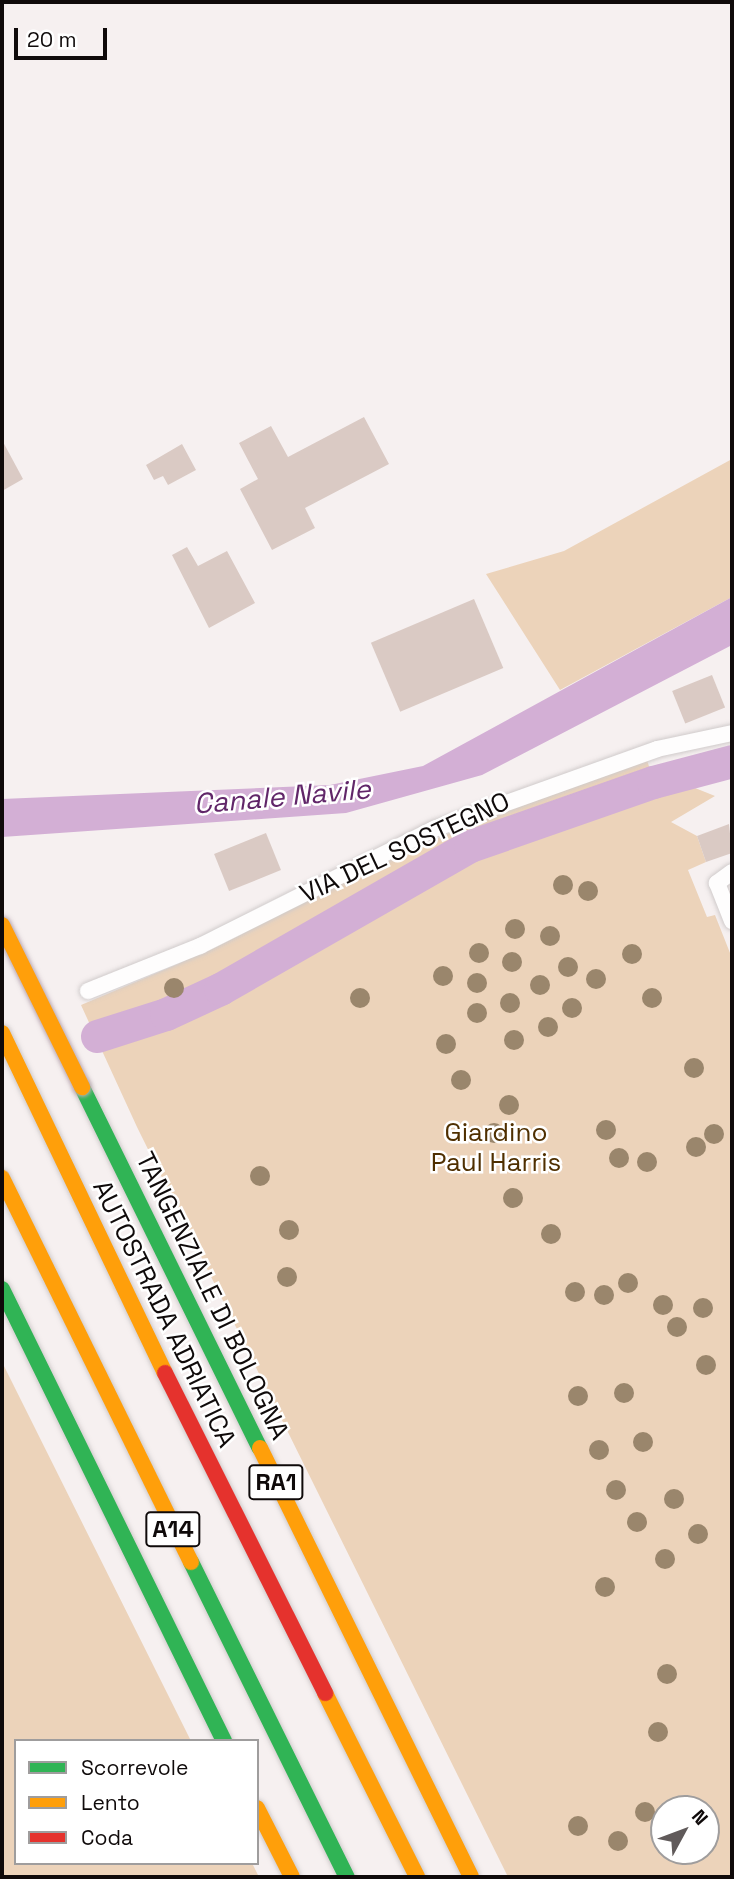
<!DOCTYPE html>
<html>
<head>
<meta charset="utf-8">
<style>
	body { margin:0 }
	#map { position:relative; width:734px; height:1879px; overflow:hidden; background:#f6f0f0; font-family:"Space Grotesk",sans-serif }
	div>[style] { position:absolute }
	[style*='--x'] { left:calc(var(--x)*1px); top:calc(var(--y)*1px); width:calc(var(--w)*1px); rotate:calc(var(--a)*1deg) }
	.green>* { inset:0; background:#ecd3ba }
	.water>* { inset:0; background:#d3afd5 }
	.canal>* { height:33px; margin:-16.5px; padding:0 16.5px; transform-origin:16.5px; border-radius:16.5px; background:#d3afd5 }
	.building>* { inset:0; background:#dacac4; transform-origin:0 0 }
	.roads { filter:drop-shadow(0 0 2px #d0cbcb) drop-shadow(0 0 2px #d0cbcb) }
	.lane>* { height:16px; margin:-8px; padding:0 8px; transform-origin:8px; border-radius:8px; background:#fefdfd }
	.fast>* { height:16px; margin:-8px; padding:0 8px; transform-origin:8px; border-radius:8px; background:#30b455 }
	.slow>* { height:16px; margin:-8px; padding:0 8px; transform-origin:8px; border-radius:8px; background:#ff9f0a }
	.jam>* { height:16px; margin:-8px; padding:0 8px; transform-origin:8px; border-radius:8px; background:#e5322d }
	.bridges { filter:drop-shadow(0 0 2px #beadb5) drop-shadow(0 0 2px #beadb5) }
	.slow-bridge>* { height:16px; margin:-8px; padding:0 8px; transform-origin:8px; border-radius:8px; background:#ff9f0a }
	.trees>* { width:20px; height:20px; margin:-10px; border-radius:50%; background:#9a866c }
	span { translate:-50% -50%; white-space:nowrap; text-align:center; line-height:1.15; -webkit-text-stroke:5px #fff; paint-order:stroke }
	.shield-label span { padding:2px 5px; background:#fff; border:2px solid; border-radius:5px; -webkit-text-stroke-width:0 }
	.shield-label { font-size:24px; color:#0f0a0a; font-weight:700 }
	.street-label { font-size:26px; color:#0f0a0a }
	.park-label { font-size:26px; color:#4f2f00 }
	.water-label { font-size:28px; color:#612669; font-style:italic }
	.frame { position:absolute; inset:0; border:4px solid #0f0a0a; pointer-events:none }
	.legend { position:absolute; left:14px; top:1739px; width:245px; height:126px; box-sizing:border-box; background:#fff; border:2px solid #9f9d9d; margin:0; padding:9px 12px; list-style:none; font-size:21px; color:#0f0a0a }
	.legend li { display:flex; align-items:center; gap:14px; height:35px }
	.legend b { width:35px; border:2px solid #9f9d9d }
	.north { position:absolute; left:650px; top:1795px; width:70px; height:70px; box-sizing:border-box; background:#fff; border:2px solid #9f9d9d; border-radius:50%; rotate:49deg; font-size:19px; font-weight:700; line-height:28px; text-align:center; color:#0f0a0a }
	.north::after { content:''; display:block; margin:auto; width:24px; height:32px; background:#605a5a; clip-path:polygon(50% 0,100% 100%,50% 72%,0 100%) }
	.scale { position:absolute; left:14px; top:28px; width:93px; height:32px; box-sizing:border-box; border:4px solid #0f0a0a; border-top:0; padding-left:9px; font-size:21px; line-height:24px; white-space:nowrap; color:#0f0a0a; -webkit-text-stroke:5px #fff; paint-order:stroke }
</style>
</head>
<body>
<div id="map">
	<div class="green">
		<i style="clip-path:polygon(732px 459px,732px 597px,560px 690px,486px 574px,564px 551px)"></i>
		<i style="clip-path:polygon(evenodd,647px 760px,658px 796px,695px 788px,715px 796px,671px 822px,697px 836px,706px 862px,688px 870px,707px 917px,715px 915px,732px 958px,732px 1877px,508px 1877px,137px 1127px,81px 1005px,178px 964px,388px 859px,514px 806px,647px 760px,664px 1809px,706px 1809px,706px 1851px,664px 1851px,664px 1809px)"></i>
		<i style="clip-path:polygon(2px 1362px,191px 1741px,16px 1741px,16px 1863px,252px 1863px,259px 1877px,2px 1877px)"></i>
	</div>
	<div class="water">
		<i style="clip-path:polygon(732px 597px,732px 645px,482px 775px,346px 813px,2px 837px,2px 799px,330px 785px,423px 766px)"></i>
	</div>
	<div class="canal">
		<i style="--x:97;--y:1036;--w:72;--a:-17.7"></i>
		<i style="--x:166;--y:1014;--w:60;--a:-24.8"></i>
		<i style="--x:220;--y:989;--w:288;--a:-29.8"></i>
		<i style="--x:470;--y:846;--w:194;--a:-19.3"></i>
		<i style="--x:653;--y:782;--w:82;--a:-14.9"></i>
	</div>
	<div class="building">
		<i style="clip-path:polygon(364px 417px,389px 464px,305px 508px,315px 528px,272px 550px,240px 489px,258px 479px,239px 443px,271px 426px,288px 457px)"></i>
		<i style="clip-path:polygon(2px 440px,23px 479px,2px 491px)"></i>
		<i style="clip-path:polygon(182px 444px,196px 470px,168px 485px,163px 476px,154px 480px,146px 465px)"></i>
		<i style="clip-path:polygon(187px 547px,198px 566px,227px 551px,255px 603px,209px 628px,172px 555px)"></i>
		<i style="left:474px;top:599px;width:75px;height:112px;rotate:67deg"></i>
		<i style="left:712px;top:675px;width:35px;height:43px;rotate:68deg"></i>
		<i style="clip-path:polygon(729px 824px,732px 853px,706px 862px,697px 836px)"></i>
		<i style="left:266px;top:833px;width:40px;height:56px;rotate:68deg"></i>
	</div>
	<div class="roads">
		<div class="lane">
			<i style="--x:732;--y:872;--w:19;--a:144"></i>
			<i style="--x:717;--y:883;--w:41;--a:68.5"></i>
			<i style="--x:88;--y:991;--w:121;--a:-21.9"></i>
			<i style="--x:200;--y:946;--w:262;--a:-26.6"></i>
			<i style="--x:434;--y:829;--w:237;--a:-19.7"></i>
			<i style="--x:657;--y:749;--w:77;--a:-12"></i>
		</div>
		<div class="fast">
			<i style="--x:82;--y:1087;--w:402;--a:63.8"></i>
			<i style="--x:2;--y:1289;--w:504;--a:63.84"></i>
			<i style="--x:191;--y:1562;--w:352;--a:63.7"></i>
		</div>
		<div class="slow">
			<i style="--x:2;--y:1033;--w:377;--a:64.4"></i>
			<i style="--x:2;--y:1178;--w:428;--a:63.8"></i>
			<i style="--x:260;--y:1448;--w:478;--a:63.8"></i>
			<i style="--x:325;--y:1693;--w:206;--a:63.4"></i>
			<i style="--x:257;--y:1808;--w:77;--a:63.1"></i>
		</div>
		<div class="jam">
			<i style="--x:165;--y:1373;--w:358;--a:63.4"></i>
		</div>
	</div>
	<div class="bridges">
		<div class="slow-bridge">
			<i style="--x:2;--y:925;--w:181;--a:63.7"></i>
		</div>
	</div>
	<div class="trees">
		<i style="left:563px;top:885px"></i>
		<i style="left:588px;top:891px"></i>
		<i style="left:515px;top:929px"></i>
		<i style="left:550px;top:936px"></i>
		<i style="left:479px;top:953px"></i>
		<i style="left:632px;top:954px"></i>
		<i style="left:512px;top:962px"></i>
		<i style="left:568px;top:967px"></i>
		<i style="left:443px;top:976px"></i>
		<i style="left:596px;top:979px"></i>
		<i style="left:477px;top:983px"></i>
		<i style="left:540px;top:985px"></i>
		<i style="left:174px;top:988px"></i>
		<i style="left:360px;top:998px"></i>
		<i style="left:652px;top:998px"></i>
		<i style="left:510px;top:1003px"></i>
		<i style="left:572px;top:1008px"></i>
		<i style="left:477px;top:1013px"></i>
		<i style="left:548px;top:1027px"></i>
		<i style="left:514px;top:1040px"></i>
		<i style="left:446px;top:1044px"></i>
		<i style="left:694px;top:1068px"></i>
		<i style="left:461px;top:1080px"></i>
		<i style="left:509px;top:1105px"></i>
		<i style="left:606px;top:1130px"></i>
		<i style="left:494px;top:1133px"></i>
		<i style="left:714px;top:1134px"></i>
		<i style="left:696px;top:1147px"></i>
		<i style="left:619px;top:1158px"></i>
		<i style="left:647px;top:1162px"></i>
		<i style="left:260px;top:1176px"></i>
		<i style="left:513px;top:1198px"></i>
		<i style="left:289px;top:1230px"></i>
		<i style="left:551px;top:1234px"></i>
		<i style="left:287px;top:1277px"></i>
		<i style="left:628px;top:1283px"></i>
		<i style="left:575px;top:1292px"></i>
		<i style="left:604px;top:1295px"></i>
		<i style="left:663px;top:1305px"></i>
		<i style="left:703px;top:1308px"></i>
		<i style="left:677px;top:1327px"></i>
		<i style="left:706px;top:1365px"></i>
		<i style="left:624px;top:1393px"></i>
		<i style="left:578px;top:1396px"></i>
		<i style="left:643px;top:1442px"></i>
		<i style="left:599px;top:1450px"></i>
		<i style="left:616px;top:1490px"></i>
		<i style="left:674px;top:1499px"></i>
		<i style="left:637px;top:1522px"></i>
		<i style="left:698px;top:1534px"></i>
		<i style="left:665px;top:1559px"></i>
		<i style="left:605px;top:1587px"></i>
		<i style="left:667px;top:1674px"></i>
		<i style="left:658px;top:1732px"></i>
		<i style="left:645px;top:1812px"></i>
		<i style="left:578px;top:1826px"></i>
		<i style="left:618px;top:1841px"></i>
	</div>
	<div class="shield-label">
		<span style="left:276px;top:1482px">RA1</span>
		<span style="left:173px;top:1529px">A14</span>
	</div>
	<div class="street-label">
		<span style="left:405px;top:848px;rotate:-25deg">VIA DEL SOSTEGNO</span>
		<span style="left:212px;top:1296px;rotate:64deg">TANGENZIALE DI BOLOGNA</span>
		<span style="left:164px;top:1314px;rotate:64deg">AUTOSTRADA ADRIATICA</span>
	</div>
	<div class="park-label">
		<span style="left:496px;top:1148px">Giardino<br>Paul Harris</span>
	</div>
	<div class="water-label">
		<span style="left:282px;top:796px;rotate:-5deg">Canale Navile</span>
	</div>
	<div class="frame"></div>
	<ul class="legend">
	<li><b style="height:9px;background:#30b455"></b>Scorrevole</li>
	<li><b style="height:9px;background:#ff9f0a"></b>Lento</li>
	<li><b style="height:9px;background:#e5322d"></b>Coda</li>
	</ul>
	<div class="north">N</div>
	<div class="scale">20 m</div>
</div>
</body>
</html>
